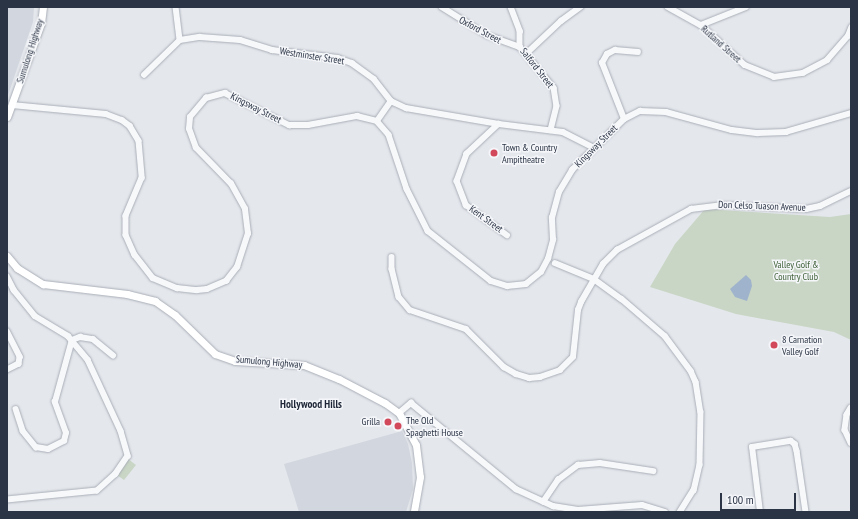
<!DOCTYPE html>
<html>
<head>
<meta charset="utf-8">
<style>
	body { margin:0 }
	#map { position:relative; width:858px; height:519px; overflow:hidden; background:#e4e7ec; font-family:"PT Sans Narrow",sans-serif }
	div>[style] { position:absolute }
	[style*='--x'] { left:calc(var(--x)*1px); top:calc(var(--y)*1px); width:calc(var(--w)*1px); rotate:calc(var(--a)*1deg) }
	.built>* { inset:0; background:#d2d6de }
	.green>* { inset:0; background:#c9d6c5 }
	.water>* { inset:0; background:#9fb4cc }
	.roads { filter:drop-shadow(0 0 1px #a9aeb7) drop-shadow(0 0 1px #a9aeb7) }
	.minor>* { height:5.5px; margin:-2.75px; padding:0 2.75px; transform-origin:2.75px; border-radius:2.75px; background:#f7f8fa }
	.major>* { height:7px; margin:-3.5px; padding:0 3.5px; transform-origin:3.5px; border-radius:3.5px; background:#fff }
	.dots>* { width:11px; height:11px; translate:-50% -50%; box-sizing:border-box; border:2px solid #f4f6f9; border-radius:50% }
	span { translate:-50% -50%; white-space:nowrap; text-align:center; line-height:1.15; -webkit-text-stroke:3px #f4f6f9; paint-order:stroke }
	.street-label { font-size:10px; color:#2b3445 }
	.poi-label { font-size:10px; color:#2b3445 }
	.left { translate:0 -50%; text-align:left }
	.right { translate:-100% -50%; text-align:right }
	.park-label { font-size:10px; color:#3f6138 }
	.neighbourhood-label { font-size:11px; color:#1d2536; font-weight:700 }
	.frame { position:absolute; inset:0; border:8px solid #2b3445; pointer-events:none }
	.scale { position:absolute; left:720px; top:493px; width:76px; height:18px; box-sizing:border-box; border:2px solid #2b3445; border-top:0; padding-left:5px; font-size:12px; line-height:14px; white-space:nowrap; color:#2b3445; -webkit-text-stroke:3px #f4f6f9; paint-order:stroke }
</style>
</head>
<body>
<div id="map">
	<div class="built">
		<i style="clip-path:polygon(7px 7px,34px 7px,33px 22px,7px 98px)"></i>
		<i style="clip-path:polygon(402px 431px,408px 444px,412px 463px,413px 489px,406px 512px,299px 512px,284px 464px)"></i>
	</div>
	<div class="green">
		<i style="clip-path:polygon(705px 209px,830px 217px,851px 214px,851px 340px,834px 332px,736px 314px,650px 287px,675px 244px)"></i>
		<i style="clip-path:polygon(128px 459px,136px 465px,124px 480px,117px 475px)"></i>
	</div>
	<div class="water">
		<i style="clip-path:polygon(746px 275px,751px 280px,752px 286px,747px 301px,735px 297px,730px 289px)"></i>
	</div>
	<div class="roads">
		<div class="minor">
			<i style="--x:176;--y:7;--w:33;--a:83"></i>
			<i style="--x:442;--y:7;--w:53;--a:31.9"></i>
			<i style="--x:487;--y:35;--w:35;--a:20"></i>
			<i style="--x:511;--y:7;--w:26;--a:69"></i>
			<i style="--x:520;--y:31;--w:16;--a:90"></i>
			<i style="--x:520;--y:47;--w:53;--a:50.3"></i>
			<i style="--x:554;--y:88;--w:18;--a:81"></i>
			<i style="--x:557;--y:106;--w:25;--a:104"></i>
			<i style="--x:668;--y:7;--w:38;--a:29"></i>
			<i style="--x:701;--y:25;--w:59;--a:42.3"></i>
			<i style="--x:745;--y:65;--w:31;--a:22"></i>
			<i style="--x:774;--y:77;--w:29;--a:-8"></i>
			<i style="--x:803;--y:73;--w:27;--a:-28"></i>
			<i style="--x:827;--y:60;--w:32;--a:-49"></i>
			<i style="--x:848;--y:36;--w:9;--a:-69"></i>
			<i style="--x:701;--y:25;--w:48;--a:-21.8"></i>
			<i style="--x:526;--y:54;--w:48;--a:-43.3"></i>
			<i style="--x:561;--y:21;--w:24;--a:-36"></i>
			<i style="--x:144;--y:75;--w:50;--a:-44.2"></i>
			<i style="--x:180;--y:40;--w:20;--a:-9"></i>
			<i style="--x:200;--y:37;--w:40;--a:4.3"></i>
			<i style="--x:240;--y:40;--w:34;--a:17"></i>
			<i style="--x:272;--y:50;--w:66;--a:6.9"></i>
			<i style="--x:338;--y:58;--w:15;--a:20"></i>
			<i style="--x:352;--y:63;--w:27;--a:36"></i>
			<i style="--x:374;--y:79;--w:28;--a:52"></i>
			<i style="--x:391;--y:101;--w:17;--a:25"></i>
			<i style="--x:406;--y:108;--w:94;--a:9.8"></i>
			<i style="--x:499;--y:124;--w:64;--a:7.1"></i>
			<i style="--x:563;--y:132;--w:34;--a:27"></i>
			<i style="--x:12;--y:105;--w:94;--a:5.5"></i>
			<i style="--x:106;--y:114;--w:17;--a:21"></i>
			<i style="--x:122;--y:120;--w:10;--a:37"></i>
			<i style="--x:130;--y:126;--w:17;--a:59"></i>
			<i style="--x:139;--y:141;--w:37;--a:85"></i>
			<i style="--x:142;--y:178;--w:41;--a:112.8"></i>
			<i style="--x:126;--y:216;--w:19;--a:90"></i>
			<i style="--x:126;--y:235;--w:22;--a:66"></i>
			<i style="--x:135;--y:255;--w:29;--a:52"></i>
			<i style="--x:153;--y:278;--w:26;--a:23"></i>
			<i style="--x:177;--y:288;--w:20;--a:6"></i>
			<i style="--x:197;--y:290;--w:10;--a:-6"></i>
			<i style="--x:207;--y:289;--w:21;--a:-23"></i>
			<i style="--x:226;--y:281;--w:18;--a:-52"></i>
			<i style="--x:237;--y:267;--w:35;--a:-72"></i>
			<i style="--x:248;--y:234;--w:25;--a:-97"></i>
			<i style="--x:245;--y:209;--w:29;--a:-119"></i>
			<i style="--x:231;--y:184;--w:50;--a:-134.2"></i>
			<i style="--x:196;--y:148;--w:20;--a:-110"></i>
			<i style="--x:189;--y:129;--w:12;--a:-85"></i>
			<i style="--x:190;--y:117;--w:25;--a:-50"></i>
			<i style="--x:206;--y:98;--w:20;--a:-15"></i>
			<i style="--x:225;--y:93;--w:72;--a:26.6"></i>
			<i style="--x:289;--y:125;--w:19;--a:0"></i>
			<i style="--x:308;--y:125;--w:50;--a:-10.4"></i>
			<i style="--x:357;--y:116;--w:21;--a:14"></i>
			<i style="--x:377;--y:121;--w:18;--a:49"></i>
			<i style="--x:389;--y:135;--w:57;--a:71.6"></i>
			<i style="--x:407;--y:189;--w:47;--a:63.4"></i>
			<i style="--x:428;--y:231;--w:80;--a:38.4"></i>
			<i style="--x:491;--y:281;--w:17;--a:17"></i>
			<i style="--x:507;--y:286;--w:19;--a:-6"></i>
			<i style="--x:526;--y:284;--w:19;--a:-39"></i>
			<i style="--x:541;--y:272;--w:15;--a:-62"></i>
			<i style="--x:548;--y:259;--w:20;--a:-75"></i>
			<i style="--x:553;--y:240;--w:22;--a:-93"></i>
			<i style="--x:552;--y:218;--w:27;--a:-75"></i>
			<i style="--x:559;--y:192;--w:26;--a:-59"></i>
			<i style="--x:572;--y:170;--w:73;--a:-44.4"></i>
			<i style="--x:624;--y:119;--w:18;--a:-27"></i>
			<i style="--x:640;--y:111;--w:26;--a:2"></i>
			<i style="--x:666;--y:112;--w:68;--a:15.3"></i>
			<i style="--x:732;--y:130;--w:26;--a:7"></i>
			<i style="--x:758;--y:133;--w:28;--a:-2"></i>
			<i style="--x:786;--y:132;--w:68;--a:-16.3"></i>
			<i style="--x:624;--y:119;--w:60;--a:-111.4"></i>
			<i style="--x:602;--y:63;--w:10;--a:-61"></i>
			<i style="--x:607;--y:54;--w:9;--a:-27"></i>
			<i style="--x:615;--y:50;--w:23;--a:5"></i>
			<i style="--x:377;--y:121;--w:24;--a:-55"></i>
			<i style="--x:499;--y:124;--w:44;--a:136.8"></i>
			<i style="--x:467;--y:154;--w:29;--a:110"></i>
			<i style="--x:457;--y:181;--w:26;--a:69"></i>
			<i style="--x:466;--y:205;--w:51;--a:36.2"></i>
			<i style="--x:392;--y:257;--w:12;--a:90"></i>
			<i style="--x:392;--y:269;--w:29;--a:76"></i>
			<i style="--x:399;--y:297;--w:17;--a:50"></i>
			<i style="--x:410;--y:310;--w:59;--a:18.7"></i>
			<i style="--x:466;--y:329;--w:54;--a:45"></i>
			<i style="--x:504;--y:367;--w:14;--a:30"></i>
			<i style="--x:516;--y:374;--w:14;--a:17"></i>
			<i style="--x:529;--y:378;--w:11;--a:-5"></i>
			<i style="--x:540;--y:377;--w:21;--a:-19"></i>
			<i style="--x:560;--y:370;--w:18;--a:-45"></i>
			<i style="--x:573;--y:357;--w:47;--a:-83.9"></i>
			<i style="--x:578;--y:310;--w:9;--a:-69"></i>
			<i style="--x:581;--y:302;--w:44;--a:-59.9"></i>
			<i style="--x:603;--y:264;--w:20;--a:-45"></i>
			<i style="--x:617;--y:250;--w:85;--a:-29"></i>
			<i style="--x:691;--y:209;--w:32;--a:-7"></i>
			<i style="--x:723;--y:205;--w:83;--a:2.8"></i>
			<i style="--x:806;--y:209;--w:14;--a:-12"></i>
			<i style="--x:820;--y:206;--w:34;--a:-26"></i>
			<i style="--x:555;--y:263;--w:42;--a:22.3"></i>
			<i style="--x:594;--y:279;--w:34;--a:36"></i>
			<i style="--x:622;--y:299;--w:57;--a:40.7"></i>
			<i style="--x:665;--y:336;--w:44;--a:53.4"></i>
			<i style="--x:691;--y:371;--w:12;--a:66"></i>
			<i style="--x:696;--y:382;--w:30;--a:81"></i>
			<i style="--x:701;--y:412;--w:53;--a:91.1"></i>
			<i style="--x:700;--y:465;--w:26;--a:103"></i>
			<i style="--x:694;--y:490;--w:26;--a:122"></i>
			<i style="--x:7;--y:276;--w:16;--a:63"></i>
			<i style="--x:14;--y:290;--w:33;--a:51"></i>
			<i style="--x:35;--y:316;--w:39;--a:31"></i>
			<i style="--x:68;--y:336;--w:31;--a:50"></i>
			<i style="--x:88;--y:360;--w:78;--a:65.1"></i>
			<i style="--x:121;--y:431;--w:26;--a:74"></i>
			<i style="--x:128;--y:456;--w:22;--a:124"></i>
			<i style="--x:116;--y:474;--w:25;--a:138"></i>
			<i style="--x:97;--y:491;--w:90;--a:174.3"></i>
			<i style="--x:7;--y:331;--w:29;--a:63"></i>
			<i style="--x:20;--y:357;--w:7;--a:98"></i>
			<i style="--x:19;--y:364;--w:13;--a:153"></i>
			<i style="--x:72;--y:340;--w:9;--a:-21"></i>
			<i style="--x:80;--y:337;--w:13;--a:9"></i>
			<i style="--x:93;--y:339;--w:26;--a:39"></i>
			<i style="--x:851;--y:408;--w:8;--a:120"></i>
			<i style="--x:847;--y:415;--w:15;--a:98"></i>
			<i style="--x:845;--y:430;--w:14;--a:65"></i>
			<i style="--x:16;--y:409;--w:23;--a:72"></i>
			<i style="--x:23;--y:431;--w:21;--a:51"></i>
			<i style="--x:36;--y:447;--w:12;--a:9"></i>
			<i style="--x:48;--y:449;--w:18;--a:-27"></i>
			<i style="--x:64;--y:441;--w:8;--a:-76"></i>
			<i style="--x:66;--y:433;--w:33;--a:-110"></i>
			<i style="--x:55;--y:402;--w:64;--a:-74.7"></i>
			<i style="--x:399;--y:413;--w:16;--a:-40"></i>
			<i style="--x:411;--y:403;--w:136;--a:39.3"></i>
			<i style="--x:516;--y:489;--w:41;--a:24.7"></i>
			<i style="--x:553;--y:506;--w:25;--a:9"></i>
			<i style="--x:578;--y:510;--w:64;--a:-4.5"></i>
			<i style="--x:642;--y:505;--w:24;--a:17"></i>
			<i style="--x:543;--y:502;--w:27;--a:-56"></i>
			<i style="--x:558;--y:480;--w:25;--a:-37"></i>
			<i style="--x:578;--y:465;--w:22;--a:-5"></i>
			<i style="--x:600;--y:463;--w:54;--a:8.6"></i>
			<i style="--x:760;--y:512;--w:65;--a:-97"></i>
			<i style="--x:752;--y:447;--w:39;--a:-9"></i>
			<i style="--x:791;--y:441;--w:5;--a:37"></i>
			<i style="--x:795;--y:444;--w:7;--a:74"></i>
			<i style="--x:797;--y:451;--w:62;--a:81.6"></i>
		</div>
		<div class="major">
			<i style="--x:7;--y:117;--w:100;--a:-70.1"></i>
			<i style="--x:41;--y:23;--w:16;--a:-83"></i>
			<i style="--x:7;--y:256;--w:16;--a:50"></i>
			<i style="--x:17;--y:268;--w:31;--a:32"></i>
			<i style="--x:43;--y:284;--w:85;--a:6.8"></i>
			<i style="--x:127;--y:294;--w:29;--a:14"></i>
			<i style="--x:155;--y:301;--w:24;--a:35"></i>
			<i style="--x:175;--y:315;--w:56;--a:44.3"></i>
			<i style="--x:215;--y:354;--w:21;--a:19"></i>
			<i style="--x:235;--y:361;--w:69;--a:3.3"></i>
			<i style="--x:304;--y:365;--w:38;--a:22"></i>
			<i style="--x:339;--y:379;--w:52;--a:27.6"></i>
			<i style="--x:385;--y:403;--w:17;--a:36"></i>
			<i style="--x:399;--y:413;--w:36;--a:62"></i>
			<i style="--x:416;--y:445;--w:32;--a:83"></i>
			<i style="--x:420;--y:477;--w:36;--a:100"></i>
		</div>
	</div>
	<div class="dots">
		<i style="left:494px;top:153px;background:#d1495b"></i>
		<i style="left:774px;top:345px;background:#d1495b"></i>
		<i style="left:388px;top:422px;background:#d1495b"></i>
		<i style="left:398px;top:426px;background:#d1495b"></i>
	</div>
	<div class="street-label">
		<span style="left:480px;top:30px;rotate:28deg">Oxford Street</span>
		<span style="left:721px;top:44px;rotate:42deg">Rutland Street</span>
		<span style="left:30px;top:51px;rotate:-72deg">Sumulong Highway</span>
		<span style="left:312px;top:56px;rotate:9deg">Westminster Street</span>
		<span style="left:537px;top:68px;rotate:52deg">Salford Street</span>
		<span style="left:256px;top:108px;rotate:27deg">Kingsway Street</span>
		<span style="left:596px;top:146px;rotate:-45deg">Kingsway Street</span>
		<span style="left:762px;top:206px;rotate:2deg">Don Celso Tuason Avenue</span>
		<span style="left:486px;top:219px;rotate:36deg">Kent Street</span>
		<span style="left:269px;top:362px;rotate:5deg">Sumulong Highway</span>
	</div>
	<div class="poi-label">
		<span class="left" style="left:502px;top:153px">Town &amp; Country<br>Ampitheatre</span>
		<span class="left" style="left:782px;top:345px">8 Carnation<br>Valley Golf</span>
		<span class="left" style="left:406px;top:426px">The Old<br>Spaghetti House</span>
		<span class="right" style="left:380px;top:422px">Grilla</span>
	</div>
	<div class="park-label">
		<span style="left:796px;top:270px">Valley Golf &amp;<br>Country Club</span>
	</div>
	<div class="neighbourhood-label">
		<span style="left:311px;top:404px">Hollywood Hills</span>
	</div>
	<div class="frame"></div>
	<div class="scale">100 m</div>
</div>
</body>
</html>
